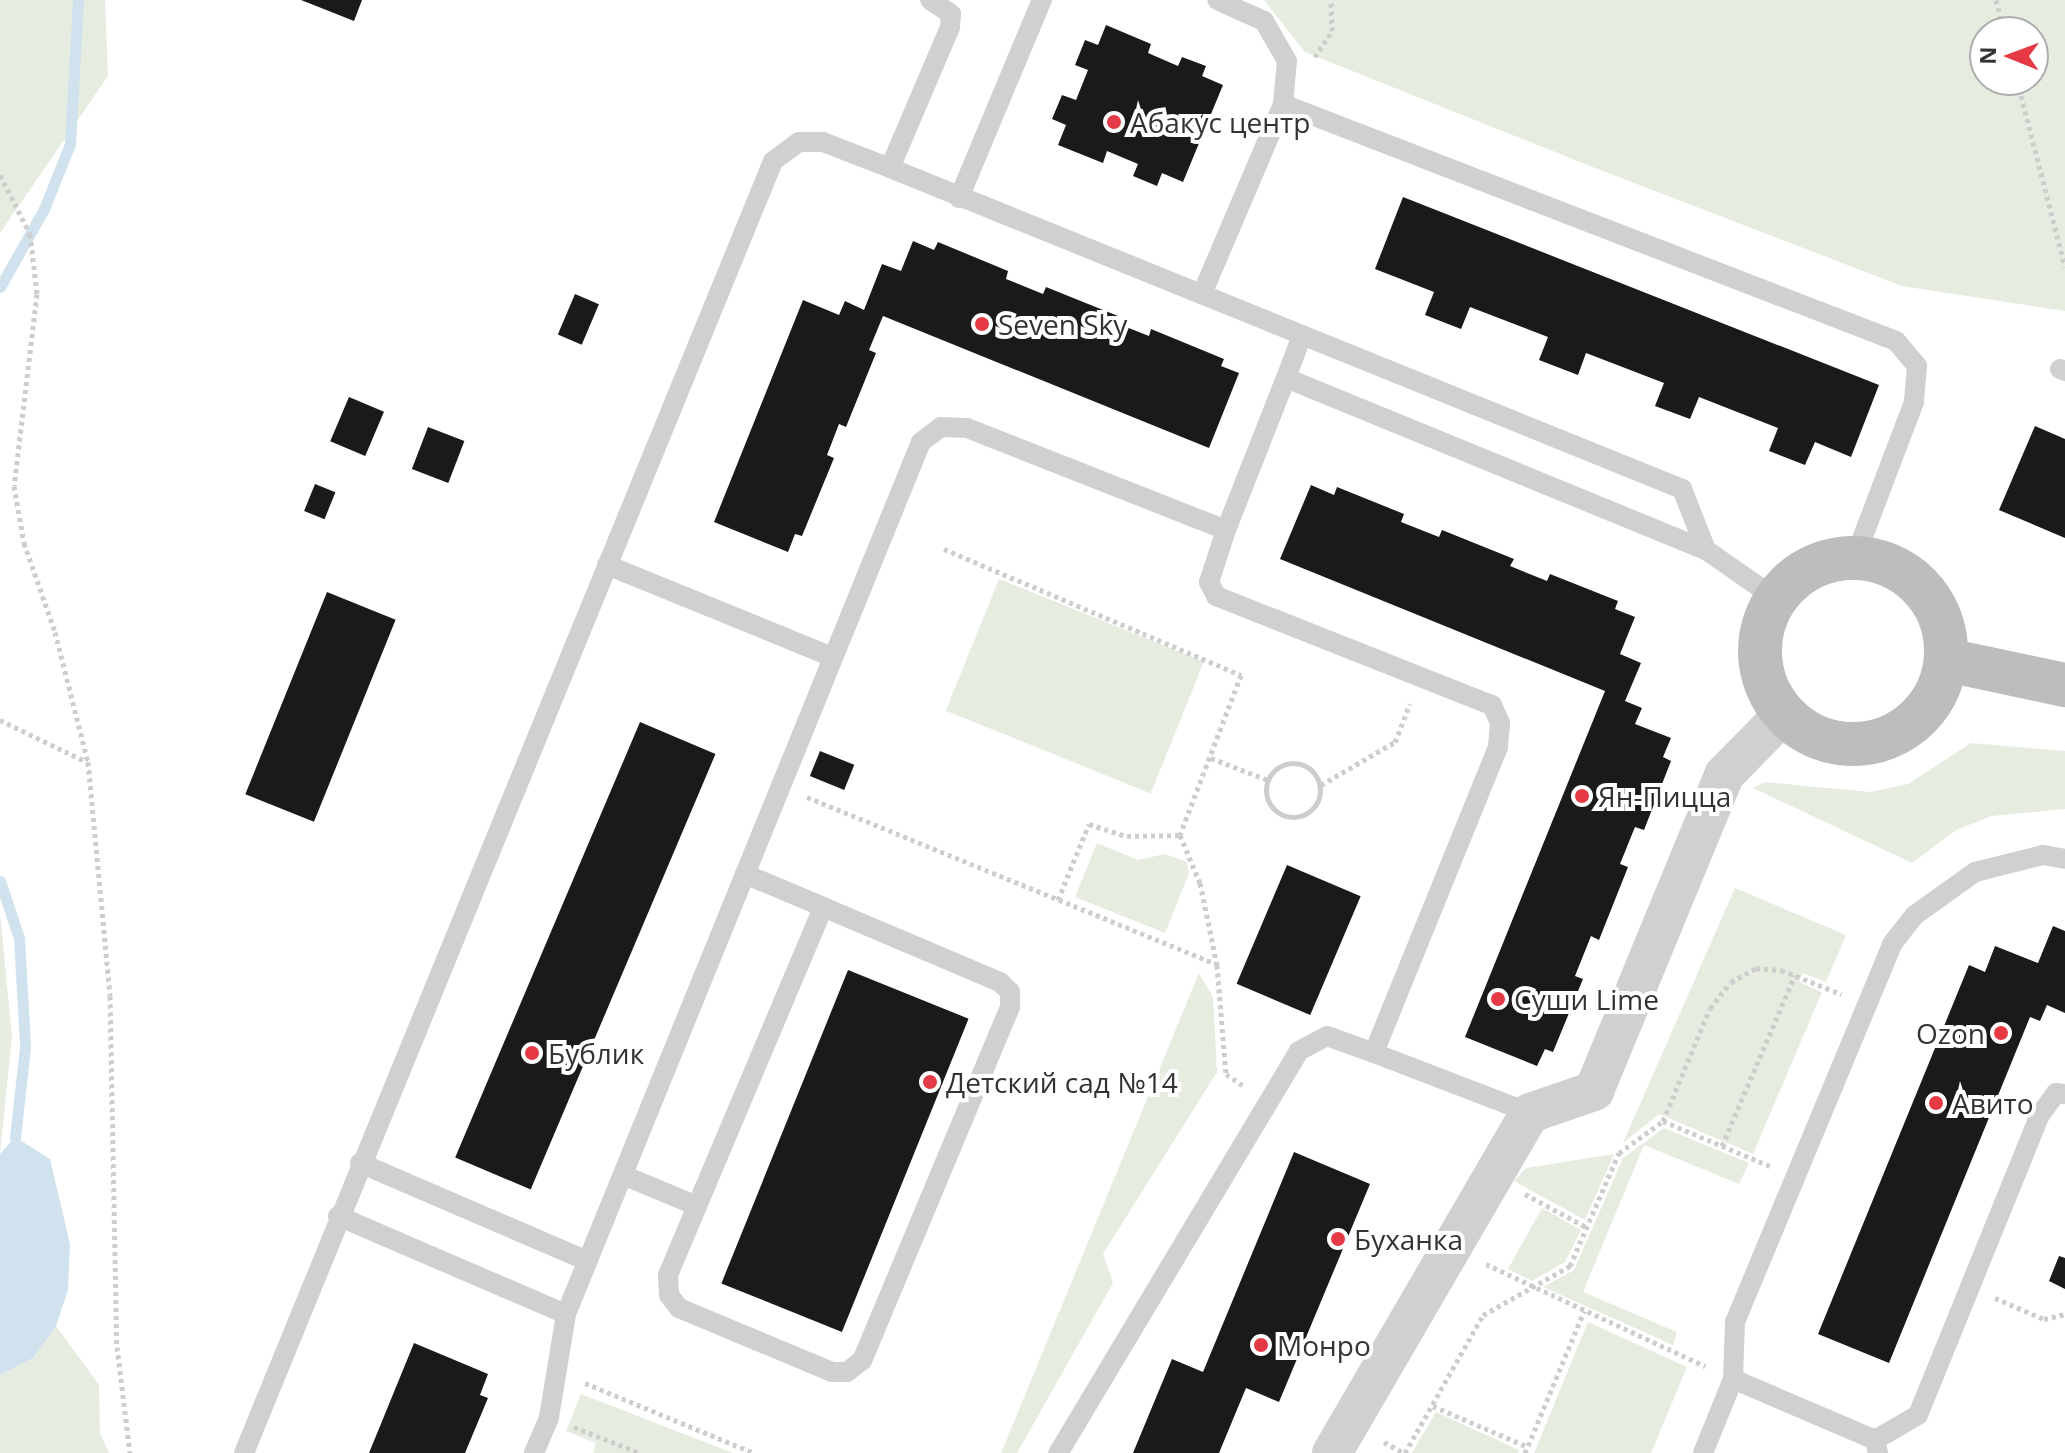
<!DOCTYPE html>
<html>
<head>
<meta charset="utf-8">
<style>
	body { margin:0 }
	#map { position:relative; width:2065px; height:1453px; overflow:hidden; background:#fff; font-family:"Open Sans",sans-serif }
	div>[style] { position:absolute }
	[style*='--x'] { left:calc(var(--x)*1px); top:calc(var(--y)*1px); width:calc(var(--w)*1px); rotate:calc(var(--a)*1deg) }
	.green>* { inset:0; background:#e6ecdf; transform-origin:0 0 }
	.water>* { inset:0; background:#cfe2ee }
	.stream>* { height:11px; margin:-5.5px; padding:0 5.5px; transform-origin:5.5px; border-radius:5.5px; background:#cfe2ee }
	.building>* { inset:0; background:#1a1a1a; transform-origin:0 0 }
	.path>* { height:5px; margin-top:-2.5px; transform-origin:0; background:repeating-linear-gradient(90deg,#cdcdcd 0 4px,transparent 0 8px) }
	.path>.ring { margin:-2.5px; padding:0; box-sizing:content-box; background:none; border:5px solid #cdcdcd; border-radius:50% }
	.lane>* { height:20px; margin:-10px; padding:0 10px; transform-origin:10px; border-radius:10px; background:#d0d0d0 }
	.street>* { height:40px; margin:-20px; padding:0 20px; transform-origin:20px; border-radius:20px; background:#d0d0d0 }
	.secondary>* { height:44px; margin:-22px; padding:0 22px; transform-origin:22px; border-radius:22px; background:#bdbdbd }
	.secondary>.ring { margin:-22px; padding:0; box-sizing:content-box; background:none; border:44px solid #bdbdbd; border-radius:50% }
	.dots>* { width:22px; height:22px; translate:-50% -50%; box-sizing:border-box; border:4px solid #fff; border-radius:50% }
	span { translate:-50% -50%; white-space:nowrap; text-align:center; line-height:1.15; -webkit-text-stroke:8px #fff; paint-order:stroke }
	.poi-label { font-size:28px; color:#333 }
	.left { translate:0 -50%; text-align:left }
	.right { translate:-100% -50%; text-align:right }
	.north { position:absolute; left:1969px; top:16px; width:80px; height:80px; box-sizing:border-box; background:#fff; border:2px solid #adadad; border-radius:50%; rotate:271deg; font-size:22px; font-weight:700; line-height:32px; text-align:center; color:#333 }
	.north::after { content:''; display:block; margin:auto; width:28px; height:36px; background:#e63946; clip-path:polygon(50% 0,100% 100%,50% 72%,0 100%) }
</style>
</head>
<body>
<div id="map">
	<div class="green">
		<i style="clip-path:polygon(0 0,105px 0,108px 76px,0 233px)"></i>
		<i style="clip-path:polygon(evenodd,1264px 0,2065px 0,2065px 311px,1902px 286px,1595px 168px,1305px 52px,1264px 0,1985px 32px,2033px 32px,2033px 80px,1985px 80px,1985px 32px)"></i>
		<i style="left:999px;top:579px;width:221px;height:142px;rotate:22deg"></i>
		<i style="clip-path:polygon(1971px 743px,2065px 751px,2065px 809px,1992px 816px,1956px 830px,1912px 863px,1753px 788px,1765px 782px,1870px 792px,1908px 784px)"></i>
		<i style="clip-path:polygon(1097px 843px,1138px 860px,1165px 854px,1187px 862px,1189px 873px,1165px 933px,1075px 897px)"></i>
		<i style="clip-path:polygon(1735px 888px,1846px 935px,1826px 982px,1803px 973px,1799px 982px,1822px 992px,1753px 1154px,1659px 1114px,1623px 1143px)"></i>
		<i style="clip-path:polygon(0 913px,12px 1036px,0 1154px)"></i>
		<i style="clip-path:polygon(1199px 973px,1213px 997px,1217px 1072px,1103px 1254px,1113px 1283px,1017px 1453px,1001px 1453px)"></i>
		<i style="clip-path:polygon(1664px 1128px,1749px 1163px,1739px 1184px,1644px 1145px,1583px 1292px,1677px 1332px,1673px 1345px,1543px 1287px,1574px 1270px,1623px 1158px)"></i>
		<i style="clip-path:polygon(1614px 1154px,1585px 1220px,1514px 1181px,1526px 1168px)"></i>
		<i style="clip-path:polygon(1542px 1208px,1581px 1230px,1565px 1262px,1532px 1281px,1508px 1269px)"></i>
		<i style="clip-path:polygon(1588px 1322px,1687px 1367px,1651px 1453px,1534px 1453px)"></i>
		<i style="clip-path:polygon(56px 1326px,99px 1385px,100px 1433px,109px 1453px,0 1453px,0 1375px,33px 1358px)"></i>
		<i style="clip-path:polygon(581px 1394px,733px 1453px,593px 1453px,596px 1443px,566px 1431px)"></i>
		<i style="clip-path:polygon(1436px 1412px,1519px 1450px,1518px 1453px,1412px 1453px)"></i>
	</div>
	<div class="water">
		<i style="clip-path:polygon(15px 1137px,50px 1159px,70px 1244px,68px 1290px,56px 1326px,33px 1358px,0 1375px,0 1154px)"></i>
	</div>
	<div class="stream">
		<i style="--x:0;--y:287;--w:90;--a:-60.6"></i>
		<i style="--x:44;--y:209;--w:70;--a:-68.2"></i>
		<i style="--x:70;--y:144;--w:144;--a:-86.8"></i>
		<i style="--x:0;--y:881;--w:60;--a:71.6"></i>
		<i style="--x:19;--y:938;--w:109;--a:86.8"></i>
		<i style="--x:25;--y:1047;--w:91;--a:96.3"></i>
	</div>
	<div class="building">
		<i style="clip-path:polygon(301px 0,362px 0,354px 21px)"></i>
		<i style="clip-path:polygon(1106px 25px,1151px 44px,1148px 53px,1178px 66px,1182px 57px,1206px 66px,1202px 76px,1223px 85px,1183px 182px,1162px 173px,1157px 186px,1133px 176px,1138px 164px,1107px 151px,1103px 163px,1058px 145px,1066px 125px,1052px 119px,1062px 95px,1076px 100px,1088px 70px,1075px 65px,1085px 40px,1098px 45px)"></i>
		<i style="clip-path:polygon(1403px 197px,1879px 385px,1851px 457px,1815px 442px,1805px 465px,1769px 451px,1778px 428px,1699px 397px,1690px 419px,1655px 406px,1664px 383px,1586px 353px,1578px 375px,1539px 360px,1548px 337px,1470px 307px,1461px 329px,1425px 315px,1434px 292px,1375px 269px)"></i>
		<i style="clip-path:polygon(913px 241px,934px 250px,938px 242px,1008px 271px,1006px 279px,1043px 294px,1046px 287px,1118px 316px,1116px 323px,1149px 336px,1151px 329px,1224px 359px,1221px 366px,1239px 373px,1209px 448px,883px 316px,869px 350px,876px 353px,846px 427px,839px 424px,827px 455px,834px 458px,802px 536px,795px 534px,788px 552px,714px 522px,803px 300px,839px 315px,845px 301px,864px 310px,882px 264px,901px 271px)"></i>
		<i style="left:575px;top:294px;width:26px;height:44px;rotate:23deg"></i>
		<i style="left:349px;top:397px;width:38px;height:48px;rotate:23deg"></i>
		<i style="clip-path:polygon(2035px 426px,2065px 439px,2065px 538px,1999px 510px)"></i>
		<i style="left:428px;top:427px;width:39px;height:45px;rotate:21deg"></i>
		<i style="left:315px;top:484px;width:22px;height:29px;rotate:22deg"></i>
		<i style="clip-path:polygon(1311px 485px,1334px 495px,1337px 487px,1404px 514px,1401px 522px,1439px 537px,1442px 530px,1514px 559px,1510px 566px,1547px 581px,1550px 574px,1618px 601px,1615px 609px,1635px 617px,1620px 654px,1641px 663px,1625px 701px,1642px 708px,1635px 724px,1671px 738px,1663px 757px,1671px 761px,1644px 830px,1635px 827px,1620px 864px,1628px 867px,1599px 940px,1591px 936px,1575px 976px,1583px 979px,1553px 1052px,1545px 1049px,1537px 1066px,1465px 1037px,1605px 691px,1280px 559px)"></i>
		<i style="left:327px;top:592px;width:74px;height:218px;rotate:22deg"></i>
		<i style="left:640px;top:722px;width:82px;height:473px;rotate:23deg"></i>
		<i style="left:820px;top:751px;width:37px;height:27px;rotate:22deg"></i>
		<i style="left:1287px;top:865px;width:80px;height:129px;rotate:23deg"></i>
		<i style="clip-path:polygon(2053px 926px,2065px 931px,2065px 1013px,2047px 1005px,2040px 1021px,2030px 1017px,1889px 1363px,1818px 1334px,1969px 965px,1985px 972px,1995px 946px,2038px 963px)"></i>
		<i style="left:848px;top:970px;width:130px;height:338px;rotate:22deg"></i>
		<i style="clip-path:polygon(1294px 1152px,1370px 1184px,1279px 1402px,1246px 1388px,1219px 1453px,1133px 1453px,1172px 1359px,1203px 1372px)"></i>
		<i style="clip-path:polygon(2059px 1256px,2065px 1258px,2065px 1289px,2049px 1281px)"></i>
		<i style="clip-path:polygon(414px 1343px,488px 1374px,480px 1395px,488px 1398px,465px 1453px,369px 1453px)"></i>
	</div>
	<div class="path">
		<i style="--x:1996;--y:0;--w:33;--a:76"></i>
		<i style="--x:1315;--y:57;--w:31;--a:-57"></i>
		<i style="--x:1332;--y:31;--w:31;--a:-92"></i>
		<i style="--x:2017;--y:80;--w:193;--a:75.6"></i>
		<i style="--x:0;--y:175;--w:66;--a:63"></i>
		<i style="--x:30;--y:234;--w:60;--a:83.3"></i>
		<i style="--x:37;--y:294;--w:193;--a:96.8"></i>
		<i style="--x:14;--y:486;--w:58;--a:80"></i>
		<i style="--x:24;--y:543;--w:94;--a:70.8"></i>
		<i style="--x:55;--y:632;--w:134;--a:75.8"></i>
		<i style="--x:88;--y:762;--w:235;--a:84.6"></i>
		<i style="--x:110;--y:996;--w:351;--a:88.9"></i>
		<i style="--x:117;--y:1347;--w:107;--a:83"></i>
		<i style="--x:944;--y:549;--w:323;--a:23"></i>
		<i style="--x:1241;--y:675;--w:171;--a:110.9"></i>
		<i style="--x:1180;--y:835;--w:52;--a:67.4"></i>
		<i style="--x:1200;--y:883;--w:84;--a:78.3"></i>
		<i style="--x:1217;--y:965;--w:109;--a:85.3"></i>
		<i style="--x:1226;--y:1074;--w:22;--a:34"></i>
		<i style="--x:0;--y:720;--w:97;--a:25.8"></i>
		<i style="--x:1211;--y:758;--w:61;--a:21.1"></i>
		<i class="ring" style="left:1266px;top:763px;width:49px;height:49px"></i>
		<i style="--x:1321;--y:785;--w:86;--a:-30.2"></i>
		<i style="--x:1395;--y:742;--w:41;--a:-68.5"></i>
		<i style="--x:807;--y:797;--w:442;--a:22.2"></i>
		<i style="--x:1058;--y:900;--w:82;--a:-67.8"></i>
		<i style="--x:1089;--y:824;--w:40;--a:18"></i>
		<i style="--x:1127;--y:836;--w:53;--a:-1.1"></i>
		<i style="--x:1663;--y:1121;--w:122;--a:-67.4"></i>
		<i style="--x:1710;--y:1008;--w:33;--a:-51"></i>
		<i style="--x:1731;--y:982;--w:29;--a:-29"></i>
		<i style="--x:1756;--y:968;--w:25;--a:5"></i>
		<i style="--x:1781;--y:970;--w:65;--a:21.8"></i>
		<i style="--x:1722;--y:1146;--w:186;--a:-66.9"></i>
		<i style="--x:1525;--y:1194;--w:72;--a:28.4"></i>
		<i style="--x:1486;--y:1264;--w:242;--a:25"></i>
		<i style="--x:1995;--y:1298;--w:53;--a:23.2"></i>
		<i style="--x:2044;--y:1319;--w:22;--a:-13"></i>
		<i style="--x:585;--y:1383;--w:183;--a:22.5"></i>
		<i style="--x:1433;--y:1406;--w:103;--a:23.3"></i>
		<i style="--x:574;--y:1427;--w:71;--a:21.5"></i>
		<i style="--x:1384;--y:1442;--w:23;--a:29"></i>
		<i style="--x:1405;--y:1453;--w:159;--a:-60.5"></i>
		<i style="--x:1483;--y:1315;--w:100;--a:-29.4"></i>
		<i style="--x:1570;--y:1266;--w:123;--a:-66.6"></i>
		<i style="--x:1619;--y:1153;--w:54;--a:-36"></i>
		<i style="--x:1663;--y:1121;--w:116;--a:22.8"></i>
		<i style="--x:1525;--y:1453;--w:154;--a:-67.4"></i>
	</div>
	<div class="lane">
		<i style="--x:1283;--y:104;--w:657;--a:21.14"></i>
		<i style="--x:1896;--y:341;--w:33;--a:50"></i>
		<i style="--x:1917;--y:366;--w:36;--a:95"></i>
		<i style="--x:1914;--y:402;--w:166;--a:110.8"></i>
		<i style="--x:890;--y:168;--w:153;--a:-66.9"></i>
		<i style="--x:950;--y:27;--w:13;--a:-86"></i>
		<i style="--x:951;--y:14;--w:25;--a:-146"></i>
		<i style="--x:959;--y:198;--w:215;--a:-67.3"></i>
		<i style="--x:1202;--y:294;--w:207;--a:-66.9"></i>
		<i style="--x:1283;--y:104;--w:43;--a:-84.7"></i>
		<i style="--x:1287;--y:61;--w:46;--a:-119.9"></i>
		<i style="--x:1264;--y:21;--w:51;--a:-155.9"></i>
		<i style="--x:1302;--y:335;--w:46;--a:110.4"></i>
		<i style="--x:1286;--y:378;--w:454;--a:22.3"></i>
		<i style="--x:1706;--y:550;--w:84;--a:34.8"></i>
		<i style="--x:2060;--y:369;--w:5;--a:22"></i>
		<i style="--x:1226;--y:530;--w:163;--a:-68.5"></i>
		<i style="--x:607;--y:565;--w:244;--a:22.2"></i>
		<i style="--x:745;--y:874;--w:85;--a:22.9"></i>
		<i style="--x:1374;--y:1053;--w:167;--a:21"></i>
		<i style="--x:360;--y:1163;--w:248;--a:23.3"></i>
		<i style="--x:623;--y:1175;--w:80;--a:22.7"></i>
		<i style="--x:697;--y:1206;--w:324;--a:-67.1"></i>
		<i style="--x:823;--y:907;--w:192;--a:23"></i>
		<i style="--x:1000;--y:982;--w:14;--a:45"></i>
		<i style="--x:1010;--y:992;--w:15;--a:90"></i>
		<i style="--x:1010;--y:1007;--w:383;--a:112.7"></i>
		<i style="--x:862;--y:1360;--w:19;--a:141"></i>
		<i style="--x:847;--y:1372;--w:15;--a:180"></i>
		<i style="--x:832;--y:1372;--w:166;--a:-157.3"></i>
		<i style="--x:679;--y:1308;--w:16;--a:-128"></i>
		<i style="--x:669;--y:1295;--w:20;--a:-93"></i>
		<i style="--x:668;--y:1275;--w:75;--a:-67.2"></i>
		<i style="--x:338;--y:1216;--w:248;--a:23.3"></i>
		<i style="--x:1733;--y:1379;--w:155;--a:23.2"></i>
		<i style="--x:244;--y:1453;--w:1396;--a:-67.73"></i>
		<i style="--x:773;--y:161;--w:32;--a:-36"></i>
		<i style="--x:799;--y:142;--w:24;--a:0"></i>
		<i style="--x:823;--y:142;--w:72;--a:21.2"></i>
		<i style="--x:890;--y:168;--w:855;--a:22.06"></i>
		<i style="--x:1682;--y:489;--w:66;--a:68.5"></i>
		<i style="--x:534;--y:1453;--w:39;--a:-67"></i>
		<i style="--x:549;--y:1417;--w:104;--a:-80.6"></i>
		<i style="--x:566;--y:1314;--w:941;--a:-67.85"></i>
		<i style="--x:921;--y:442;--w:25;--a:-37"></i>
		<i style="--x:941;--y:427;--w:26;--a:2"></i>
		<i style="--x:967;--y:428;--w:278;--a:21.5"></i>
		<i style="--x:1226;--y:530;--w:55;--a:108.1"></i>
		<i style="--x:1209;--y:582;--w:16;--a:63"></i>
		<i style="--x:1216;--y:596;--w:297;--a:21.6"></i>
		<i style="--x:1492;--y:705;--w:20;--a:66"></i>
		<i style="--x:1500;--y:723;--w:24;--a:95"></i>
		<i style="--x:1498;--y:747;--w:330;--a:112.1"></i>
		<i style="--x:1374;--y:1053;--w:50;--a:-160.1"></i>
		<i style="--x:1327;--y:1036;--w:32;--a:152"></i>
		<i style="--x:1299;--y:1051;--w:469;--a:120.9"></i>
		<i style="--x:1703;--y:1453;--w:80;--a:-67.9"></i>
		<i style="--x:1733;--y:1379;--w:57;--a:-88"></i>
		<i style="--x:1735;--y:1322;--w:409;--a:-67.4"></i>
		<i style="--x:1892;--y:944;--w:37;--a:-52"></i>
		<i style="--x:1915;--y:915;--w:74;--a:-35.6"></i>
		<i style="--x:1975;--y:872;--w:70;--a:-14"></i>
		<i style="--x:2043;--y:855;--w:22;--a:10"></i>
		<i style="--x:1878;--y:1453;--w:13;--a:-103"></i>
		<i style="--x:1875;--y:1440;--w:50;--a:-30.2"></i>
		<i style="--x:1918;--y:1415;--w:324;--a:-67.9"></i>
		<i style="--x:2040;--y:1115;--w:27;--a:-54"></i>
		<i style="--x:2056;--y:1093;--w:9;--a:6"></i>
	</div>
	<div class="street">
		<i style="--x:1332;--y:1453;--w:393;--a:-59.8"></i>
		<i style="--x:1530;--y:1113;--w:68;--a:-19"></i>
		<i style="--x:1594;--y:1091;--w:342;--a:-67.6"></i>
		<i style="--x:1724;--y:775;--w:84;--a:-45.5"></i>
	</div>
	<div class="secondary">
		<i class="ring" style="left:1760px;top:558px;width:142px;height:142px"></i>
		<i style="--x:1947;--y:660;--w:121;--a:12"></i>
	</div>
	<div class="dots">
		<i style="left:1114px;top:122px;background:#e63946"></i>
		<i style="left:982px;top:324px;background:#e63946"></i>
		<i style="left:1582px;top:796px;background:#e63946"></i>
		<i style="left:1498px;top:999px;background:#e63946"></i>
		<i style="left:2001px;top:1033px;background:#e63946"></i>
		<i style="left:532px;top:1053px;background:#e63946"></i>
		<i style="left:930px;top:1082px;background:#e63946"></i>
		<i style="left:1936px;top:1103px;background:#e63946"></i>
		<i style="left:1338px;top:1239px;background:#e63946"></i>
		<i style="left:1261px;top:1345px;background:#e63946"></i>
	</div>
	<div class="poi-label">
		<span class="left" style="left:1130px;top:122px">Абакус центр</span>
		<span class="left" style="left:998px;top:324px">Seven Sky</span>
		<span class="left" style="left:1598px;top:796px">Ян-Пицца</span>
		<span class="left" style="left:1514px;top:999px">Суши Lime</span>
		<span class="right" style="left:1985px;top:1033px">Ozon</span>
		<span class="left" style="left:548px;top:1053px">Бублик</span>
		<span class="left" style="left:946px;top:1082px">Детский сад №14</span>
		<span class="left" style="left:1952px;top:1103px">Авито</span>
		<span class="left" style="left:1354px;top:1239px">Буханка</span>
		<span class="left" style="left:1277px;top:1345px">Монро</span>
	</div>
	<div class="north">N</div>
</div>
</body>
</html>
